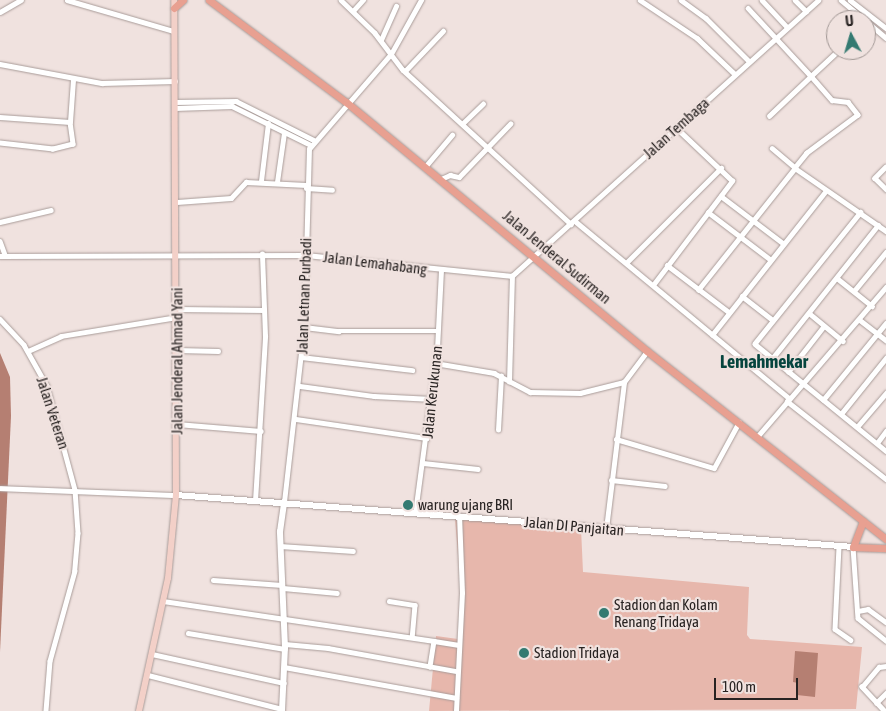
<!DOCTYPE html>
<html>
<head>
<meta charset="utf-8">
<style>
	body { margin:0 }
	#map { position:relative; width:886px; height:711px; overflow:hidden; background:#f0e2df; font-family:"Asap Condensed",sans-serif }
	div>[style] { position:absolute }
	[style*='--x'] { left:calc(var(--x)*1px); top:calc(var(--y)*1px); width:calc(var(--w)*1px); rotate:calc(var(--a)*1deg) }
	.green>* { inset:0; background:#e7b7ac }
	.water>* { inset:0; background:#b57f72 }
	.roads { filter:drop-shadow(0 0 1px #a99c99) drop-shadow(0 0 1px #a99c99) }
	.minor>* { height:4.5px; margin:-2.25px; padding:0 2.25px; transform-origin:2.25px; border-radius:2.25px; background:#fff }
	.tertiary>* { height:5.5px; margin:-2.75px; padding:0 2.75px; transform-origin:2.75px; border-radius:2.75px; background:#fff }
	.secondary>* { height:6px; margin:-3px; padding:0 3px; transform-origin:3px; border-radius:3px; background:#f3d0c8 }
	.primary>* { height:7px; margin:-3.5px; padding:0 3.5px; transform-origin:3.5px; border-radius:3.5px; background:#e8a091 }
	.dots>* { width:14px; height:14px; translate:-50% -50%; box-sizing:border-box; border:2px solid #f0e2df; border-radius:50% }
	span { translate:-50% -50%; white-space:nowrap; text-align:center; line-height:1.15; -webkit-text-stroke:4.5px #f0e2df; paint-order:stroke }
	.street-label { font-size:15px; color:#282322 }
	.poi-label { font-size:15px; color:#282322 }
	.left { translate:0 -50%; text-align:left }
	.quarter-label { font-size:18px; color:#06453e; font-weight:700 }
	.north { position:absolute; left:826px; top:10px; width:50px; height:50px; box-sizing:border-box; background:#f0e2df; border:1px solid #a09693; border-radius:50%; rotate:354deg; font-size:14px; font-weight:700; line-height:20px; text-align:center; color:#282322 }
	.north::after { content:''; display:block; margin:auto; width:18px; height:22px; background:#347a71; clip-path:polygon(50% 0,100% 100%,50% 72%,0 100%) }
	.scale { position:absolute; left:714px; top:678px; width:84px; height:22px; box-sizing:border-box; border:2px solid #282322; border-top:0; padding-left:6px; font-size:15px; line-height:18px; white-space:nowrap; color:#282322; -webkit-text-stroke:4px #f0e2df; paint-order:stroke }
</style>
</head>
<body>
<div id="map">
	<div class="green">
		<i style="clip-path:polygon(455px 519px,581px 528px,583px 572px,749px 587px,747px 635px,750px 639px,862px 647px,856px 709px,429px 711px,436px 636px,458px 639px,461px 591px)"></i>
	</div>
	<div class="water">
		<i style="clip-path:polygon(0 353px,10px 377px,11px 416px,0 652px)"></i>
		<i style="clip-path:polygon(795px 651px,818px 653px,815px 697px,797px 695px,798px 683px,793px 682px)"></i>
	</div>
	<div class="roads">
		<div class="minor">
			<i style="--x:67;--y:0;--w:111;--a:16.2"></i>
			<i style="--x:341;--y:0;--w:47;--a:44.1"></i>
			<i style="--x:375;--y:33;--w:46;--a:52.9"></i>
			<i style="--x:403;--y:70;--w:228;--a:42.5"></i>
			<i style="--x:640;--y:0;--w:69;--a:33.7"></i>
			<i style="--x:697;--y:38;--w:52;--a:43.5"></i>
			<i style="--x:681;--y:0;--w:31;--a:36"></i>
			<i style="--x:706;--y:18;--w:61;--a:45"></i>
			<i style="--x:762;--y:0;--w:37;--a:47"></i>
			<i style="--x:795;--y:0;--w:16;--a:45"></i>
			<i style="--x:841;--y:0;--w:31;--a:40"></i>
			<i style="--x:850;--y:0;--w:46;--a:37.9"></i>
			<i style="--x:748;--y:8;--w:93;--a:47.2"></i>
			<i style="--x:811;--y:76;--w:38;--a:-43"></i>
			<i style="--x:353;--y:11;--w:15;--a:-48"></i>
			<i style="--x:0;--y:12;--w:24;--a:-30"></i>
			<i style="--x:866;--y:21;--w:26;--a:40"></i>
			<i style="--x:381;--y:40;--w:37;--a:-66"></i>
			<i style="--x:0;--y:64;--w:104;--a:10.6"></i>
			<i style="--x:102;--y:83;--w:73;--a:-1.6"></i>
			<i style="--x:405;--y:71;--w:55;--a:-46.5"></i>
			<i style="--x:175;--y:102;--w:61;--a:-0.9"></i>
			<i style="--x:236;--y:101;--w:87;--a:26.6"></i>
			<i style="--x:175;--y:108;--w:57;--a:-2"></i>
			<i style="--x:232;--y:106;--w:88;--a:26.3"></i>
			<i style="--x:769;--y:116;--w:58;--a:-43.6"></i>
			<i style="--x:811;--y:76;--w:32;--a:49"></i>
			<i style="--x:832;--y:100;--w:16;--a:7"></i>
			<i style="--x:848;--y:102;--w:16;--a:52"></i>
			<i style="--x:858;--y:115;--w:64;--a:143.3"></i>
			<i style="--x:807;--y:153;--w:19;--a:129"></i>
			<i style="--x:795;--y:168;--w:30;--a:-140"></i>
			<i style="--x:0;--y:117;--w:70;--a:4.1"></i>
			<i style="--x:70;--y:122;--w:22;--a:82"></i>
			<i style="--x:73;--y:144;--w:21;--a:166"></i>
			<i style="--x:53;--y:149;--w:53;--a:-173.5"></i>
			<i style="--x:70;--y:122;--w:42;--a:-85.9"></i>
			<i style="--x:462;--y:124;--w:29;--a:-44"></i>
			<i style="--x:425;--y:167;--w:42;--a:-49.8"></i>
			<i style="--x:886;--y:167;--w:16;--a:135"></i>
			<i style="--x:875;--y:178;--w:16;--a:45"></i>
			<i style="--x:441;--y:179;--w:10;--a:-24"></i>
			<i style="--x:450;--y:175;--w:9;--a:13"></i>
			<i style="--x:459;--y:177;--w:74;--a:-46.1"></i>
			<i style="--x:261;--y:181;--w:58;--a:-83.1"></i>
			<i style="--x:277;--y:182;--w:49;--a:-81.9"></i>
			<i style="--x:306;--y:188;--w:26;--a:4"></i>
			<i style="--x:721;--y:196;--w:78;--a:37.2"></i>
			<i style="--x:177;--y:202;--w:54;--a:-4.2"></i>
			<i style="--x:231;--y:198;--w:22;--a:-47"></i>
			<i style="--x:246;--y:182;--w:60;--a:2.9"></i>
			<i style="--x:708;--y:212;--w:78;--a:37.2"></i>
			<i style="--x:861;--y:212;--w:169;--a:128.8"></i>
			<i style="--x:755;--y:344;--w:169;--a:39.2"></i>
			<i style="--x:575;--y:221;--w:278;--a:39.6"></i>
			<i style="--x:0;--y:222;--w:52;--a:-13.2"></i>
			<i style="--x:0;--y:241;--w:15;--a:70"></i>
			<i style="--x:0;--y:256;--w:306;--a:-0.2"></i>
			<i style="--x:306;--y:255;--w:207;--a:5.8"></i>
			<i style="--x:512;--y:276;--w:412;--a:-42"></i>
			<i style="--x:627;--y:262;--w:133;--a:-45"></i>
			<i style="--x:667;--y:265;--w:78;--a:37.2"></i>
			<i style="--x:837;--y:278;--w:45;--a:38.7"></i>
			<i style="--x:653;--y:285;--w:131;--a:-52.8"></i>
			<i style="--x:732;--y:181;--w:77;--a:-136.6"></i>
			<i style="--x:698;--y:290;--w:156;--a:-51.5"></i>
			<i style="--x:795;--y:168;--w:111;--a:34.7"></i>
			<i style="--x:854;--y:291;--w:50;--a:-50.6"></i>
			<i style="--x:742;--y:296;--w:39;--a:38"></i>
			<i style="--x:177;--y:309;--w:87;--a:0.7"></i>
			<i style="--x:809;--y:313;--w:44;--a:39.5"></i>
			<i style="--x:0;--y:319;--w:35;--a:47"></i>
			<i style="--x:24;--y:345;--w:47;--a:60.7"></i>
			<i style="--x:47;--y:386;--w:108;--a:74.9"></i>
			<i style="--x:75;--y:490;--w:43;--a:86"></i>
			<i style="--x:78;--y:533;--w:38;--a:95"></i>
			<i style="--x:75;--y:571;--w:93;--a:105.5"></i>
			<i style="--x:50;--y:661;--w:50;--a:94.6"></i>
			<i style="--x:860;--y:320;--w:33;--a:38"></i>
			<i style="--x:304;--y:327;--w:35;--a:7"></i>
			<i style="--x:339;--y:331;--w:99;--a:0"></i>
			<i style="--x:712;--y:335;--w:182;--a:-51.7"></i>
			<i style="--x:177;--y:350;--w:41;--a:1.4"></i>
			<i style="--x:28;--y:351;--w:36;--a:-24"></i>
			<i style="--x:61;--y:336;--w:118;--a:-9.3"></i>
			<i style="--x:301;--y:357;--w:112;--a:6.7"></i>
			<i style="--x:771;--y:360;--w:172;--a:-51.6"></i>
			<i style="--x:435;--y:363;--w:60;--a:9.6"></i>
			<i style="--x:494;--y:373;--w:41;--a:27.8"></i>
			<i style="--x:530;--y:392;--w:50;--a:1.1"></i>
			<i style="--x:580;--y:393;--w:45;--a:-14"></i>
			<i style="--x:788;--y:372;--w:58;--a:-52"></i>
			<i style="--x:509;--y:382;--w:106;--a:-88.4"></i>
			<i style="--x:300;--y:386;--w:75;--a:7.7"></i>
			<i style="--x:374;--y:396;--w:58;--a:3"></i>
			<i style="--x:823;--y:400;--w:99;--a:-50.7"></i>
			<i style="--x:787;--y:401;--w:126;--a:38.2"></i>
			<i style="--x:841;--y:414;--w:72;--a:-51.2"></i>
			<i style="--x:296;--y:419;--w:132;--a:8.3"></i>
			<i style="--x:177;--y:424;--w:84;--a:4.8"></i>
			<i style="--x:857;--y:427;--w:45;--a:-49.5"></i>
			<i style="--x:498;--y:430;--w:54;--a:-86.8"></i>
			<i style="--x:757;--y:437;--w:198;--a:-49.3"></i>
			<i style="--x:616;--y:439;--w:102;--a:16.5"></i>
			<i style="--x:714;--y:468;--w:52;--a:-61.5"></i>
			<i style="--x:877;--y:443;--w:15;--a:-53"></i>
			<i style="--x:423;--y:463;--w:55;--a:6.2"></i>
			<i style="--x:611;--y:480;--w:54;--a:6.3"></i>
			<i style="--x:0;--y:488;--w:176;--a:2.3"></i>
			<i style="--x:255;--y:501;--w:165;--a:-86.5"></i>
			<i style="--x:265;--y:336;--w:82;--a:-92.1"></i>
			<i style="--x:284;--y:502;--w:176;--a:-83.5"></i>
			<i style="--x:304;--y:327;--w:178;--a:-88.4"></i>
			<i style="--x:309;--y:149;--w:125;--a:-49.2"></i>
			<i style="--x:391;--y:54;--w:62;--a:-60.9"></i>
			<i style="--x:415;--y:513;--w:165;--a:-82.4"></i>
			<i style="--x:437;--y:349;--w:79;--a:-87.1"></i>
			<i style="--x:606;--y:529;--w:148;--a:-83"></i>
			<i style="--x:624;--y:382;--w:39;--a:-53"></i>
			<i style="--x:280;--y:546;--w:73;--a:3.9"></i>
			<i style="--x:839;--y:547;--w:82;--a:92.8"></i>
			<i style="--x:835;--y:629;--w:19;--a:35"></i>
			<i style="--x:853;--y:547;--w:71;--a:86"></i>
			<i style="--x:858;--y:618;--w:36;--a:39"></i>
			<i style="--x:213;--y:580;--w:69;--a:4.1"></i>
			<i style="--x:283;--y:588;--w:54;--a:5.3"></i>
			<i style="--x:163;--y:601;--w:274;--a:8.4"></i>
			<i style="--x:434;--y:641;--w:26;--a:99"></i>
			<i style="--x:389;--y:601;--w:26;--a:9"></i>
			<i style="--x:415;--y:605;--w:32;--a:95"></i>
			<i style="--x:858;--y:611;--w:10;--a:-11"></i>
			<i style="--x:868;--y:609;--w:22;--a:36"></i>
			<i style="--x:188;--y:633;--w:98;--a:9.4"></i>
			<i style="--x:434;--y:641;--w:25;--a:9"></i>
			<i style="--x:285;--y:644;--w:43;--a:5.3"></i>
			<i style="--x:328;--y:648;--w:130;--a:10.2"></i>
			<i style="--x:152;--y:654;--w:135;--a:12.4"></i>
			<i style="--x:284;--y:667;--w:175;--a:10.2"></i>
			<i style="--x:148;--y:675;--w:138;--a:14.2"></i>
			<i style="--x:876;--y:703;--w:14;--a:-45"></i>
			<i style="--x:456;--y:711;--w:118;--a:-87.1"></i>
			<i style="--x:462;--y:593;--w:77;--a:-92.2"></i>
			<i style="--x:884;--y:711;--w:33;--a:-133"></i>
			<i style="--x:862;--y:687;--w:26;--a:-50"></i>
			<i style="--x:879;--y:667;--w:7;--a:-8"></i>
		</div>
		<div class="tertiary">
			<i style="--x:176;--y:495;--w:679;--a:4.39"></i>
			<i style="--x:282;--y:711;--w:63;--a:-87.3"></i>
			<i style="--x:285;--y:648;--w:116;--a:-92.5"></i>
			<i style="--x:280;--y:532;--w:30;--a:-82"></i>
		</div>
		<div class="secondary">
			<i style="--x:139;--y:711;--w:136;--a:-77.7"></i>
			<i style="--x:168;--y:578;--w:83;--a:-84.5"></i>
			<i style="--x:176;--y:495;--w:495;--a:-90.2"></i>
		</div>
		<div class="primary">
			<i style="--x:209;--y:0;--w:171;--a:36.7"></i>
			<i style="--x:346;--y:102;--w:391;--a:39.6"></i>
			<i style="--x:647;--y:351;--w:304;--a:38.2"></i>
			<i style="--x:174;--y:8;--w:12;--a:-42"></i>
			<i style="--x:863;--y:521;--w:28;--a:111"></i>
			<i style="--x:853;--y:547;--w:33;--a:2"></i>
		</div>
	</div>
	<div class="dots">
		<i style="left:408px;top:505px;background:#347a71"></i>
		<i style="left:604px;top:613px;background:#347a71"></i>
		<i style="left:524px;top:653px;background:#347a71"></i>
	</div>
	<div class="street-label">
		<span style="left:676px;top:128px;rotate:-42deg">Jalan Tembaga</span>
		<span style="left:557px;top:257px;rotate:40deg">Jalan Jenderal Sudirman</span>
		<span style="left:375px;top:263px;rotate:7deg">Jalan Lemahabang</span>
		<span style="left:304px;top:296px;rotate:-88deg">Jalan Letnan Purbadi</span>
		<span style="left:177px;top:361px;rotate:-90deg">Jalan Jenderal Ahmad Yani</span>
		<span style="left:432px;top:392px;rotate:-84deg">Jalan Kerukunan</span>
		<span style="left:53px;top:413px;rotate:72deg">Jalan Veteran</span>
		<span style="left:574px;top:526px;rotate:5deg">Jalan DI Panjaitan</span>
	</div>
	<div class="poi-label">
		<span class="left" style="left:418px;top:505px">warung ujang BRI</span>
		<span class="left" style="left:614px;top:613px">Stadion dan Kolam<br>Renang Tridaya</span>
		<span class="left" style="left:534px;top:653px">Stadion Tridaya</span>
	</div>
	<div class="quarter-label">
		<span style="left:764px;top:362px">Lemahmekar</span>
	</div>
	<div class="north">U</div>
	<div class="scale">100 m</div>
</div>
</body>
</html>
